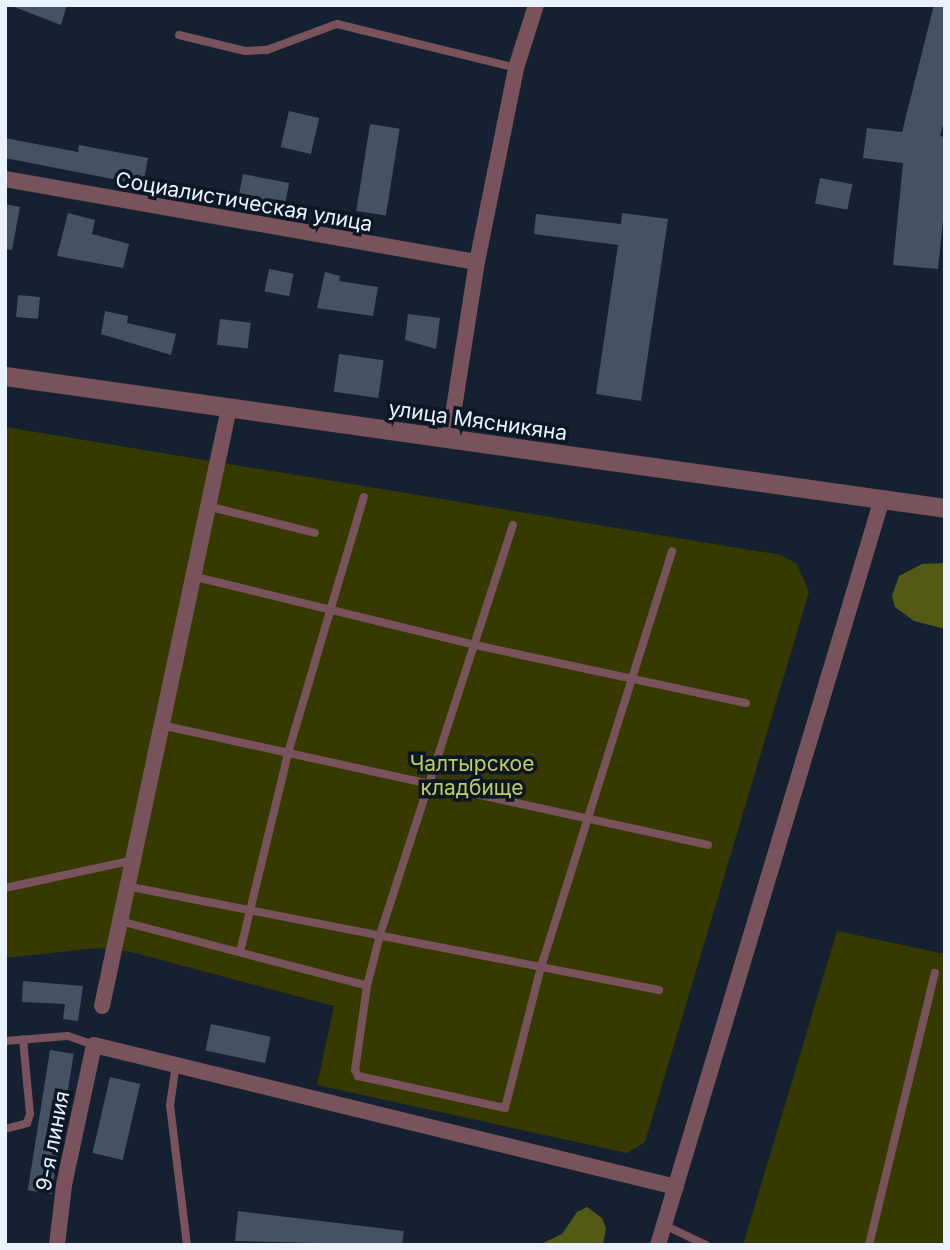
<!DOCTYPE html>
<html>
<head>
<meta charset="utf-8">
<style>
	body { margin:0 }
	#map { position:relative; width:950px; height:1250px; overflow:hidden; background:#152130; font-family:Inter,sans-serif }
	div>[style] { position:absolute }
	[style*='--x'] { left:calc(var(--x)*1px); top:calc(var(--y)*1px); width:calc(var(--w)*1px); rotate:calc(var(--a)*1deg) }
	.green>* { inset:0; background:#363a00 }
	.forest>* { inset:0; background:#545a15 }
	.building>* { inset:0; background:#455263; transform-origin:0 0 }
	.service>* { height:8px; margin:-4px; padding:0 4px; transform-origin:4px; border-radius:4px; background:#78535b }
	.minor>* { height:16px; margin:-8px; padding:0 8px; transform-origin:8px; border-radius:8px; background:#78535b }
	.tertiary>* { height:19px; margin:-9.5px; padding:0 9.5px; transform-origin:9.5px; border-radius:9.5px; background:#78535b }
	span { translate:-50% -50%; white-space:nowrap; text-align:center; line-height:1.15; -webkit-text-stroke:7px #0c1726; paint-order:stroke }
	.street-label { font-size:21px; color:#eaf2fd }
	.park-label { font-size:21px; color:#c0cc57 }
	.frame { position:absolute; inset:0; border:7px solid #eaf2fd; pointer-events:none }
</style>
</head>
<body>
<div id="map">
	<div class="green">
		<i style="clip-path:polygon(5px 427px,781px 555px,797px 564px,809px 592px,645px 1142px,627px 1153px,317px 1085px,334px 1006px,127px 951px,97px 948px,5px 958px)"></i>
		<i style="clip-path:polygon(837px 931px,945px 954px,945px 1245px,743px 1245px)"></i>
	</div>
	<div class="forest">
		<i style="clip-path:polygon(945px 563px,945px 629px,914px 621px,895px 607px,892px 596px,899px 576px,922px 564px)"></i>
		<i style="clip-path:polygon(587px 1207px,602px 1218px,606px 1228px,603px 1245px,539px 1245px,562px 1234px,577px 1212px)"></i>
	</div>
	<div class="building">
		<i style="clip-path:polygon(9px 5px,67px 5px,61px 25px)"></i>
		<i style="clip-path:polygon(934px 5px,945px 5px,945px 117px,940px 136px,945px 137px,945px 201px,938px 269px,893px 265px,903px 163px,863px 158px,867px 128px,902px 132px)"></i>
		<i style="left:289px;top:111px;width:31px;height:37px;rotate:13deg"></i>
		<i style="left:370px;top:124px;width:30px;height:88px;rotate:9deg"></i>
		<i style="clip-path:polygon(5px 138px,78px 152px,79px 145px,148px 158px,143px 185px,5px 158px)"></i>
		<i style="left:243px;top:174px;width:47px;height:24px;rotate:11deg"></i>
		<i style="left:820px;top:178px;width:33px;height:26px;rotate:11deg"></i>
		<i style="clip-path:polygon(5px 204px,20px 207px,12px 250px,5px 249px)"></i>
		<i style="clip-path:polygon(68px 213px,95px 220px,92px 234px,129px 244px,123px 268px,57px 256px)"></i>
		<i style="clip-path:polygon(622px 213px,668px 219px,641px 401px,596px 394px,618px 245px,534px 234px,536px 214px,621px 224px)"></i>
		<i style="left:269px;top:269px;width:25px;height:23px;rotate:11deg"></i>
		<i style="clip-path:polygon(325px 272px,340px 276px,339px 281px,378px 287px,373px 316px,317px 308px)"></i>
		<i style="left:18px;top:295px;width:22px;height:22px;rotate:5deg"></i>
		<i style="clip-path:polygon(105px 311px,128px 316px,127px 323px,176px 334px,171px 355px,101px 334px)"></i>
		<i style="clip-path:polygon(408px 314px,440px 318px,436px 349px,405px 340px)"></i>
		<i style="left:220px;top:319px;width:31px;height:26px;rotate:7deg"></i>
		<i style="left:339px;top:354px;width:45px;height:38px;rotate:8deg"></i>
		<i style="clip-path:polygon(23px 981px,83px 986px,78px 1021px,63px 1019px,65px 1004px,22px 1002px)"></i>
		<i style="left:211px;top:1024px;width:61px;height:27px;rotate:12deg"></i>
		<i style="left:50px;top:1050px;width:24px;height:142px;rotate:9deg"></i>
		<i style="left:110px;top:1077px;width:31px;height:78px;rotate:13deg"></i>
		<i style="clip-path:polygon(238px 1211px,404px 1231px,402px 1245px,235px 1241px)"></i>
	</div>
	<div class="service">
		<i style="--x:179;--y:35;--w:68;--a:13.6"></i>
		<i style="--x:245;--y:51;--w:22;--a:-3"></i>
		<i style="--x:267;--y:50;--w:75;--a:-20.4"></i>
		<i style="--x:337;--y:24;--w:184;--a:13.8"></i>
		<i style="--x:211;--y:507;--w:107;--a:14"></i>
		<i style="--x:513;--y:525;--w:431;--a:108"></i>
		<i style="--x:380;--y:935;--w:53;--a:104.3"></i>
		<i style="--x:367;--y:986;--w:85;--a:98.1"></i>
		<i style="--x:355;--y:1070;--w:7;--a:63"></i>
		<i style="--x:358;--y:1076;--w:150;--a:12.3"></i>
		<i style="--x:505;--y:1108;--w:146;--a:-75.7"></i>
		<i style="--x:541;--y:967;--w:436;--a:-72.5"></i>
		<i style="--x:196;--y:577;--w:287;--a:13.7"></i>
		<i style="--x:475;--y:645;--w:277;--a:12.1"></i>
		<i style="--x:161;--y:725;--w:560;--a:12.37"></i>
		<i style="--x:126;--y:886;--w:543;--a:11.04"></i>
		<i style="--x:5;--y:888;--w:128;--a:-12.2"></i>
		<i style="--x:120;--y:921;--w:255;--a:14.7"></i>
		<i style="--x:240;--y:952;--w:205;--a:-76.4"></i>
		<i style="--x:288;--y:753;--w:267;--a:-73.5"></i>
		<i style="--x:5;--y:1041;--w:63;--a:-4.5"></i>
		<i style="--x:68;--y:1036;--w:28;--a:19"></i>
		<i style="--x:176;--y:1064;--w:41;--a:98.3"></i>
		<i style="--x:170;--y:1105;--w:141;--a:83.1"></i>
		<i style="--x:5;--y:1129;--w:23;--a:-15"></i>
		<i style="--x:27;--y:1123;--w:9;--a:-72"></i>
		<i style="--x:30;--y:1114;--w:75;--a:-95.3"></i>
		<i style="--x:664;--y:1225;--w:47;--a:25.5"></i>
		<i style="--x:869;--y:1245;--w:280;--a:-76.4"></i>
	</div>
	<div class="minor">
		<i style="--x:5;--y:179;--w:479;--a:10"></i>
		<i style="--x:449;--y:440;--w:180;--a:-81.1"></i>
		<i style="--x:477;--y:262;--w:198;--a:-78.6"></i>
		<i style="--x:516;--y:68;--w:66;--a:-72.4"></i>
		<i style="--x:102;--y:1006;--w:611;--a:-78.01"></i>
		<i style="--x:57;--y:1245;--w:60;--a:-83.3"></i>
		<i style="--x:64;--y:1185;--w:143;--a:-77.9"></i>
		<i style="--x:94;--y:1045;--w:599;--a:13.71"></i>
		<i style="--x:658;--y:1245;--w:779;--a:-73.29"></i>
	</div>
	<div class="tertiary">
		<i style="--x:5;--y:376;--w:949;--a:7.99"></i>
	</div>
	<div class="street-label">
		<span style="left:244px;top:202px;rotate:10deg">Социалистическая улица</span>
		<span style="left:478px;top:421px;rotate:8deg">улица Мясникяна</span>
		<span style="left:53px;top:1141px;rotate:-79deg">9-я линия</span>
	</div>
	<div class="park-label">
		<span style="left:472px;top:776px">Чалтырское<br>кладбище</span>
	</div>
	<div class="frame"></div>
</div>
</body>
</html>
